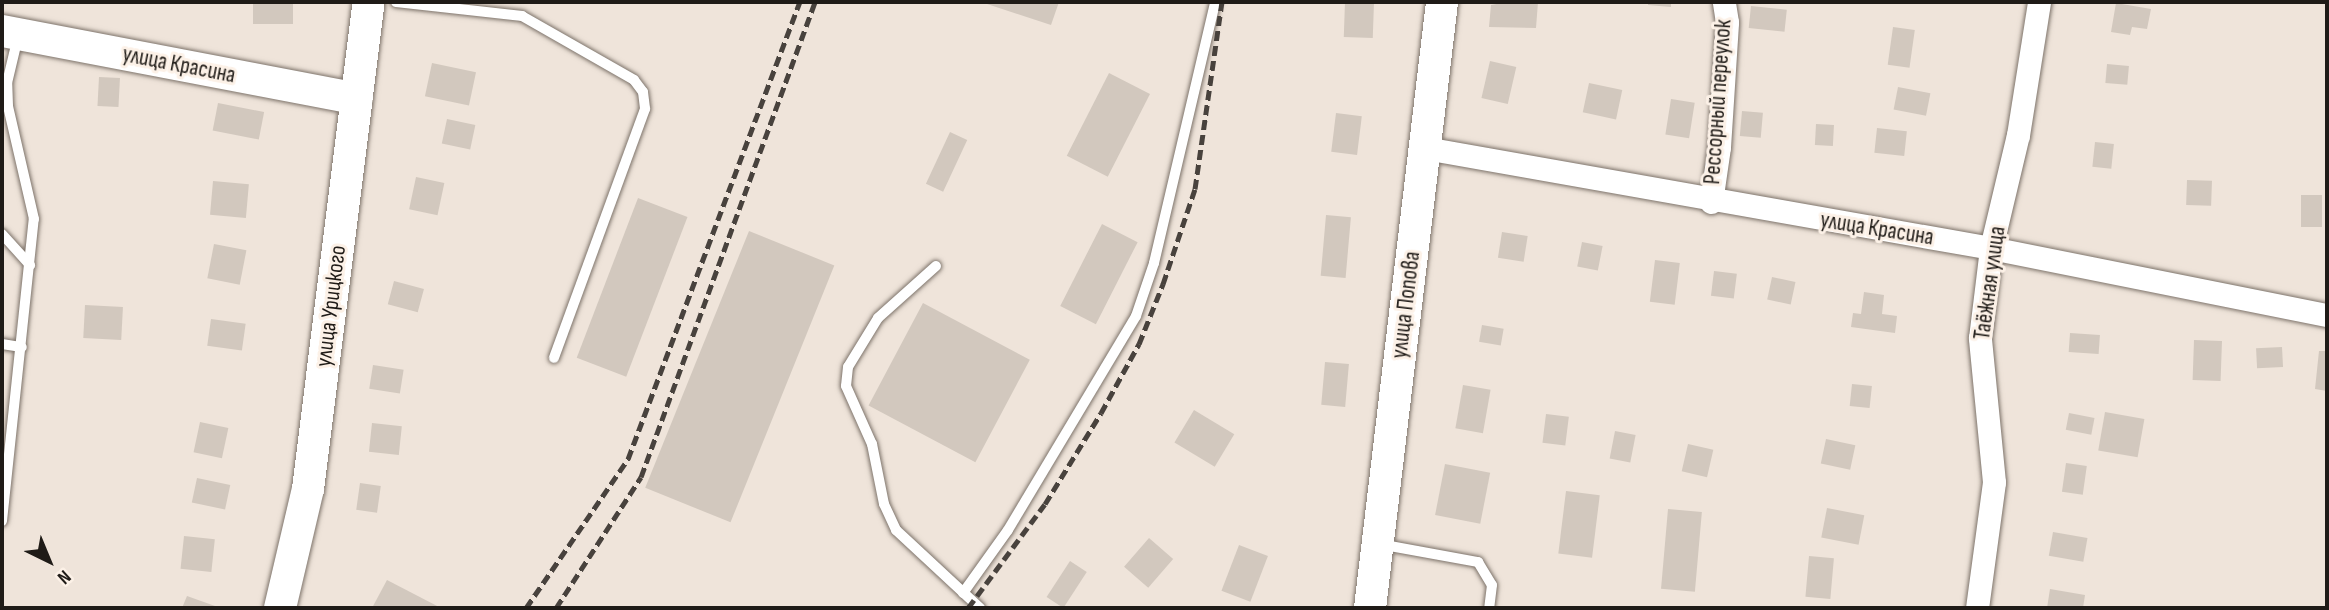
<!DOCTYPE html>
<html>
<head>
<meta charset="utf-8">
<style>
	body { margin:0 }
	#map { position:relative; width:2329px; height:610px; overflow:hidden; background:#efe4da; font-family:"Sofia Sans Condensed",sans-serif }
	div>[style] { position:absolute }
	[style*='--x'] { left:calc(var(--x)*1px); top:calc(var(--y)*1px); width:calc(var(--w)*1px); rotate:calc(var(--a)*1deg) }
	.building>* { inset:0; background:#d2c8be; transform-origin:0 0 }
	.roads { filter:drop-shadow(0 0 2px #7d736a) drop-shadow(0 0 2px #7d736a) }
	.lane>* { height:10px; margin:-5px; padding:0 5px; transform-origin:5px; border-radius:5px; background:#fff }
	.street>* { height:23px; margin:-11.5px; padding:0 11.5px; transform-origin:11.5px; border-radius:11.5px; background:#fff }
	.secondary>* { height:32px; margin:-16px; padding:0 16px; transform-origin:16px; border-radius:16px; background:#fff }
	.rail>* { height:5px; margin-top:-2.5px; transform-origin:0; background:repeating-linear-gradient(90deg,#48423d 0 10px,transparent 0 15px) }
	span { translate:-50% -50%; white-space:nowrap; text-align:center; line-height:1.15; -webkit-text-stroke:6px #fcf1e7; paint-order:stroke }
	.street-label { font-size:23px; color:#1f1b17 }
	.frame { position:absolute; inset:0; border:4px solid #1f1b17; pointer-events:none }
	.north { position:absolute; left:14px; top:526px; width:70px; height:70px; -webkit-text-stroke:5px #fcf1e7; paint-order:stroke; rotate:137deg; font-size:19px; font-weight:700; line-height:28px; text-align:center; color:#1f1b17 }
	.north::after { content:''; display:block; margin:auto; width:24px; height:32px; background:#1f1b17; clip-path:polygon(50% 0,100% 100%,50% 72%,0 100%) }
</style>
</head>
<body>
<div id="map">
	<div class="building">
		<i style="left:253px;top:2px;width:40px;height:22px"></i>
		<i style="clip-path:polygon(981px 2px,1059px 2px,1051px 25px)"></i>
		<i style="left:1345px;top:2px;width:29px;height:35px;rotate:2deg"></i>
		<i style="clip-path:polygon(1507px 2px,1538px 2px,1536px 28px,1489px 27px,1491px 5px)"></i>
		<i style="clip-path:polygon(1648px 2px,1671px 2px,1671px 7px,1648px 5px)"></i>
		<i style="clip-path:polygon(2116px 3px,2151px 9px,2147px 29px,2132px 27px,2130px 35px,2111px 32px)"></i>
		<i style="left:1751px;top:6px;width:36px;height:22px;rotate:6deg"></i>
		<i style="left:1893px;top:27px;width:22px;height:38px;rotate:8deg"></i>
		<i style="left:1490px;top:61px;width:27px;height:38px;rotate:13deg"></i>
		<i style="left:432px;top:63px;width:45px;height:34px;rotate:12deg"></i>
		<i style="left:2107px;top:64px;width:22px;height:19px;rotate:5deg"></i>
		<i style="left:1109px;top:73px;width:46px;height:93px;rotate:27deg"></i>
		<i style="left:99px;top:77px;width:21px;height:29px;rotate:3deg"></i>
		<i style="left:1589px;top:83px;width:34px;height:30px;rotate:12deg"></i>
		<i style="left:1898px;top:87px;width:33px;height:23px;rotate:11deg"></i>
		<i style="left:1671px;top:99px;width:24px;height:36px;rotate:9deg"></i>
		<i style="left:218px;top:103px;width:47px;height:28px;rotate:11deg"></i>
		<i style="left:1742px;top:111px;width:21px;height:25px;rotate:5deg"></i>
		<i style="left:1336px;top:113px;width:26px;height:39px;rotate:7deg"></i>
		<i style="left:447px;top:119px;width:29px;height:25px;rotate:12deg"></i>
		<i style="left:1816px;top:124px;width:18px;height:21px;rotate:3deg"></i>
		<i style="left:1877px;top:128px;width:30px;height:25px;rotate:6deg"></i>
		<i style="left:950px;top:132px;width:19px;height:57px;rotate:25deg"></i>
		<i style="left:2095px;top:142px;width:19px;height:25px;rotate:6deg"></i>
		<i style="left:416px;top:177px;width:29px;height:33px;rotate:12deg"></i>
		<i style="left:2187px;top:180px;width:25px;height:25px;rotate:2deg"></i>
		<i style="left:213px;top:181px;width:36px;height:34px;rotate:5deg"></i>
		<i style="left:2301px;top:195px;width:21px;height:32px"></i>
		<i style="left:638px;top:198px;width:53px;height:171px;rotate:21deg"></i>
		<i style="left:1326px;top:215px;width:25px;height:61px;rotate:5deg"></i>
		<i style="left:1102px;top:224px;width:40px;height:92px;rotate:27deg"></i>
		<i style="left:749px;top:231px;width:92px;height:277px;rotate:22deg"></i>
		<i style="left:1502px;top:232px;width:26px;height:26px;rotate:9deg"></i>
		<i style="left:1582px;top:242px;width:21px;height:25px;rotate:11deg"></i>
		<i style="left:214px;top:244px;width:33px;height:35px;rotate:11deg"></i>
		<i style="left:1655px;top:260px;width:25px;height:42px;rotate:7deg"></i>
		<i style="left:1714px;top:271px;width:23px;height:25px;rotate:7deg"></i>
		<i style="left:1772px;top:277px;width:24px;height:23px;rotate:12deg"></i>
		<i style="left:394px;top:281px;width:31px;height:24px;rotate:15deg"></i>
		<i style="clip-path:polygon(1864px 292px,1884px 295px,1882px 314px,1897px 316px,1895px 333px,1851px 327px,1853px 313px,1861px 314px)"></i>
		<i style="left:923px;top:303px;width:121px;height:116px;rotate:28deg"></i>
		<i style="left:85px;top:305px;width:38px;height:33px;rotate:3deg"></i>
		<i style="left:211px;top:319px;width:35px;height:27px;rotate:8deg"></i>
		<i style="left:1482px;top:325px;width:22px;height:17px;rotate:10deg"></i>
		<i style="left:2070px;top:333px;width:30px;height:19px;rotate:4deg"></i>
		<i style="left:2194px;top:340px;width:28px;height:40px;rotate:2deg"></i>
		<i style="left:2282px;top:347px;width:20px;height:26px;rotate:87deg"></i>
		<i style="clip-path:polygon(2319px 351px,2327px 351px,2327px 391px,2315px 389px)"></i>
		<i style="left:1325px;top:362px;width:24px;height:43px;rotate:5deg"></i>
		<i style="left:373px;top:365px;width:31px;height:24px;rotate:9deg"></i>
		<i style="left:1852px;top:384px;width:20px;height:22px;rotate:6deg"></i>
		<i style="left:1463px;top:385px;width:28px;height:44px;rotate:10deg"></i>
		<i style="left:1194px;top:410px;width:47px;height:38px;rotate:31deg"></i>
		<i style="left:2105px;top:412px;width:40px;height:39px;rotate:10deg"></i>
		<i style="left:2069px;top:413px;width:26px;height:17px;rotate:11deg"></i>
		<i style="left:1546px;top:414px;width:23px;height:29px;rotate:7deg"></i>
		<i style="left:200px;top:422px;width:29px;height:31px;rotate:12deg"></i>
		<i style="left:372px;top:423px;width:30px;height:29px;rotate:6deg"></i>
		<i style="left:1615px;top:431px;width:21px;height:28px;rotate:11deg"></i>
		<i style="left:1826px;top:439px;width:30px;height:25px;rotate:12deg"></i>
		<i style="left:1688px;top:444px;width:26px;height:28px;rotate:13deg"></i>
		<i style="left:2066px;top:463px;width:21px;height:29px;rotate:8deg"></i>
		<i style="left:1445px;top:464px;width:46px;height:52px;rotate:11deg"></i>
		<i style="left:197px;top:478px;width:34px;height:25px;rotate:12deg"></i>
		<i style="left:360px;top:483px;width:21px;height:27px;rotate:8deg"></i>
		<i style="left:1566px;top:491px;width:34px;height:63px;rotate:7deg"></i>
		<i style="left:1827px;top:508px;width:38px;height:30px;rotate:11deg"></i>
		<i style="left:1668px;top:509px;width:34px;height:80px;rotate:5deg"></i>
		<i style="left:2053px;top:532px;width:35px;height:24px;rotate:10deg"></i>
		<i style="left:184px;top:536px;width:31px;height:33px;rotate:6deg"></i>
		<i style="left:1149px;top:538px;width:32px;height:38px;rotate:41deg"></i>
		<i style="left:1239px;top:545px;width:31px;height:49px;rotate:21deg"></i>
		<i style="left:1809px;top:556px;width:25px;height:41px;rotate:5deg"></i>
		<i style="left:1070px;top:561px;width:20px;height:43px;rotate:33deg"></i>
		<i style="clip-path:polygon(387px 580px,441px 608px,372px 608px)"></i>
		<i style="clip-path:polygon(2050px 589px,2085px 595px,2083px 608px,2047px 608px)"></i>
		<i style="clip-path:polygon(187px 596px,215px 606px,214px 608px,182px 608px)"></i>
	</div>
	<div class="roads">
		<div class="lane">
			<i style="--x:396;--y:2;--w:127;--a:6.3"></i>
			<i style="--x:522;--y:16;--w:129;--a:29.7"></i>
			<i style="--x:634;--y:80;--w:15;--a:53"></i>
			<i style="--x:643;--y:92;--w:17;--a:83"></i>
			<i style="--x:645;--y:109;--w:265;--a:110.1"></i>
			<i style="--x:2;--y:234;--w:42;--a:47.9"></i>
			<i style="--x:936;--y:266;--w:78;--a:138.1"></i>
			<i style="--x:878;--y:318;--w:57;--a:121.5"></i>
			<i style="--x:848;--y:367;--w:19;--a:96"></i>
			<i style="--x:846;--y:386;--w:64;--a:65.9"></i>
			<i style="--x:872;--y:444;--w:61;--a:78.7"></i>
			<i style="--x:884;--y:504;--w:29;--a:65"></i>
			<i style="--x:896;--y:530;--w:115;--a:42.9"></i>
			<i style="--x:2;--y:344;--w:20;--a:9"></i>
			<i style="--x:2;--y:521;--w:304;--a:-84"></i>
			<i style="--x:34;--y:219;--w:116;--a:-103"></i>
			<i style="--x:8;--y:106;--w:23;--a:-92"></i>
			<i style="--x:7;--y:83;--w:47;--a:-76.6"></i>
			<i style="--x:1379;--y:544;--w:101;--a:10.3"></i>
			<i style="--x:1478;--y:562;--w:27;--a:59"></i>
			<i style="--x:1492;--y:585;--w:23;--a:97"></i>
			<i style="--x:963;--y:593;--w:77;--a:-54.5"></i>
			<i style="--x:1008;--y:530;--w:249;--a:-59.1"></i>
			<i style="--x:1136;--y:316;--w:56;--a:-71.2"></i>
			<i style="--x:1154;--y:263;--w:268;--a:-76.8"></i>
		</div>
		<div class="street">
			<i style="--x:1425;--y:148;--w:575;--a:10.02"></i>
			<i style="--x:1991;--y:248;--w:343;--a:11.3"></i>
			<i style="--x:1711;--y:202;--w:56;--a:-81.7"></i>
			<i style="--x:1719;--y:147;--w:125;--a:-86.3"></i>
			<i style="--x:1727;--y:22;--w:20;--a:-99"></i>
			<i style="--x:1977;--y:608;--w:127;--a:-82.3"></i>
			<i style="--x:1994;--y:482;--w:145;--a:-95.6"></i>
			<i style="--x:1980;--y:338;--w:91;--a:-83"></i>
			<i style="--x:1991;--y:248;--w:116;--a:-76.6"></i>
			<i style="--x:2018;--y:135;--w:135;--a:-81"></i>
		</div>
		<div class="secondary">
			<i style="--x:2;--y:31;--w:361;--a:10.8"></i>
			<i style="--x:280;--y:608;--w:122;--a:-76.8"></i>
			<i style="--x:308;--y:489;--w:491;--a:-82.9"></i>
			<i style="--x:1370;--y:608;--w:610;--a:-83.22"></i>
		</div>
	</div>
	<div class="rail">
		<i style="--x:526;--y:608;--w:181;--a:-55.6"></i>
		<i style="--x:628;--y:459;--w:488;--a:-69.4"></i>
		<i style="--x:556;--y:608;--w:156;--a:-57"></i>
		<i style="--x:641;--y:477;--w:506;--a:-69.88"></i>
		<i style="--x:968;--y:608;--w:129;--a:-53.5"></i>
		<i style="--x:1045;--y:504;--w:107;--a:-58.4"></i>
		<i style="--x:1101;--y:413;--w:79;--a:-61.2"></i>
		<i style="--x:1139;--y:344;--w:65;--a:-68.2"></i>
		<i style="--x:1163;--y:284;--w:100;--a:-71.4"></i>
		<i style="--x:1195;--y:189;--w:189;--a:-81.8"></i>
	</div>
	<div class="street-label">
		<span style="left:179px;top:65px;rotate:11deg">улица Красина</span>
		<span style="left:1718px;top:102px;rotate:-86deg">Рессорный переулок</span>
		<span style="left:1877px;top:229px;rotate:9deg">улица Красина</span>
		<span style="left:1990px;top:283px;rotate:-82deg">Таёжная улица</span>
		<span style="left:1406px;top:305px;rotate:-83deg">улица Попова</span>
		<span style="left:331px;top:306px;rotate:-83deg">улица Урицкого</span>
	</div>
	<div class="frame"></div>
	<div class="north">N</div>
</div>
</body>
</html>
